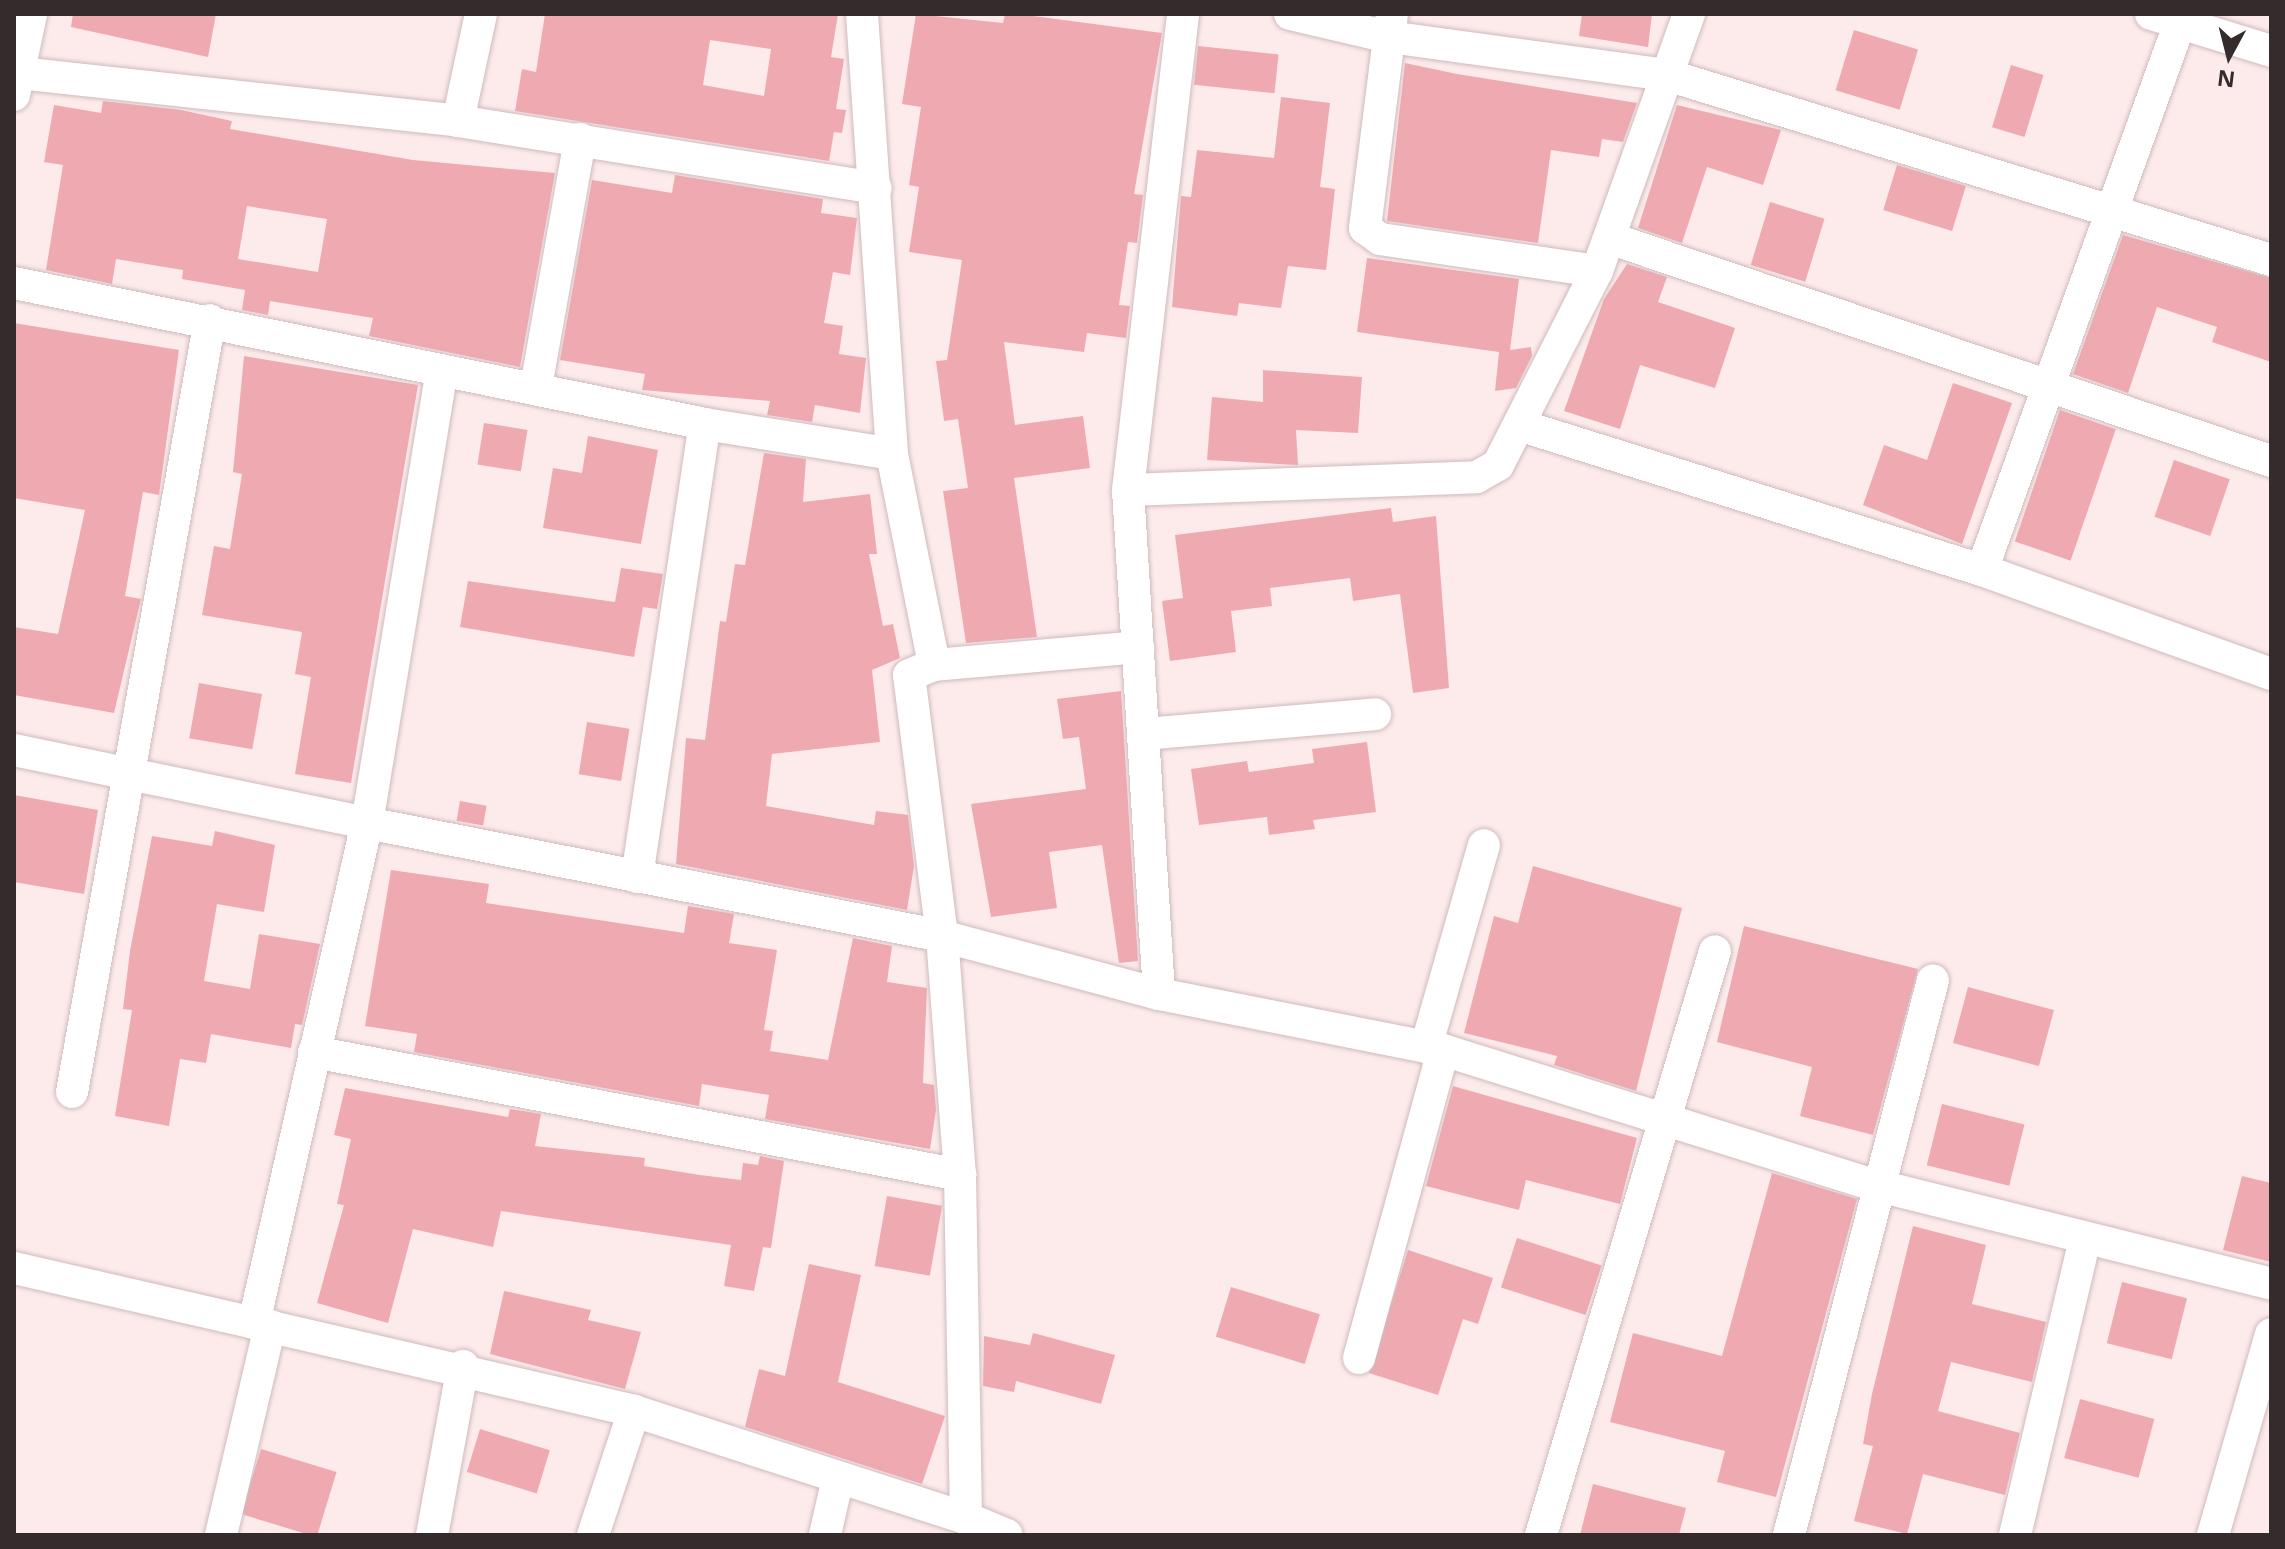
<!DOCTYPE html>
<html>
<head>
<meta charset="utf-8">
<style>
	body { margin:0 }
	#map { position:relative; width:2285px; height:1549px; overflow:hidden; background:#fdebec; font-family:"Open Sans",sans-serif }
	div>[style] { position:absolute }
	[style*='--x'] { left:calc(var(--x)*1px); top:calc(var(--y)*1px); width:calc(var(--w)*1px); rotate:calc(var(--a)*1deg) }
	.building>* { inset:0; background:#efa9b1; transform-origin:0 0 }
	.roads { filter:drop-shadow(0 0 2px #d0babc) drop-shadow(0 0 2px #d0babc) }
	.minor>* { height:32px; margin:-16px; padding:0 16px; transform-origin:16px; border-radius:16px; background:#fff }
	span { translate:-50% -50%; white-space:nowrap; text-align:center; line-height:1.15; -webkit-text-stroke:7px #fdebec; paint-order:stroke }
	.frame { position:absolute; inset:0; border:16px solid #342b2c; pointer-events:none }
	.north { position:absolute; left:2189px; top:16px; width:80px; height:80px; -webkit-text-stroke:6px #fdebec; paint-order:stroke; rotate:187deg; font-size:22px; font-weight:700; line-height:32px; text-align:center; color:#342b2c }
	.north::after { content:''; display:block; margin:auto; width:28px; height:36px; background:#342b2c; clip-path:polygon(50% 0,100% 100%,50% 72%,0 100%) }
</style>
</head>
<body>
<div id="map">
	<div class="building">
		<i style="clip-path:polygon(73px 14px,216px 14px,208px 57px,71px 27px)"></i>
		<i style="clip-path:polygon(evenodd,545px 14px,838px 14px,831px 57px,844px 59px,836px 109px,846px 110px,842px 133px,834px 132px,829px 161px,515px 111px,522px 69px,536px 72px,545px 14px,710px 40px,771px 49px,764px 96px,703px 85px,710px 40px)"></i>
		<i style="clip-path:polygon(916px 14px,1003px 23px,1005px 14px,1018px 14px,1162px 33px,1134px 194px,1143px 195px,1137px 243px,1128px 242px,1119px 305px,1130px 306px,1126px 338px,1087px 333px,1084px 352px,1004px 342px,1015px 425px,1083px 416px,1090px 468px,1014px 478px,1037px 637px,966px 643px,943px 491px,968px 488px,958px 419px,944px 421px,936px 361px,947px 360px,962px 260px,909px 252px,919px 187px,909px 185px,921px 107px,902px 104px)"></i>
		<i style="clip-path:polygon(1582px 14px,1652px 14px,1648px 47px,1579px 36px)"></i>
		<i style="left:1854px;top:30px;width:67px;height:63px;rotate:17deg"></i>
		<i style="left:1198px;top:46px;width:81px;height:39px;rotate:6deg"></i>
		<i style="clip-path:polygon(1405px 63px,1457px 74px,1637px 103px,1623px 142px,1602px 139px,1599px 157px,1551px 150px,1538px 243px,1387px 221px)"></i>
		<i style="left:2011px;top:65px;width:34px;height:65px;rotate:17deg"></i>
		<i style="clip-path:polygon(1281px 97px,1330px 103px,1320px 187px,1335px 189px,1326px 270px,1288px 266px,1281px 308px,1239px 303px,1237px 316px,1172px 307px,1181px 196px,1191px 197px,1197px 150px,1274px 158px)"></i>
		<i style="clip-path:polygon(evenodd,103px 101px,181px 110px,232px 121px,230px 129px,413px 160px,555px 173px,520px 367px,369px 336px,373px 318px,270px 301px,268px 315px,242px 310px,245px 290px,182px 279px,183px 270px,116px 259px,112px 284px,46px 270px,63px 165px,44px 162px,54px 105px,101px 113px,103px 101px,247px 206px,327px 219px,318px 272px,238px 259px,247px 206px)"></i>
		<i style="clip-path:polygon(1677px 105px,1781px 130px,1763px 185px,1707px 167px,1682px 243px,1638px 228px)"></i>
		<i style="left:1897px;top:165px;width:72px;height:47px;rotate:17deg"></i>
		<i style="clip-path:polygon(675px 175px,823px 199px,821px 213px,857px 218px,850px 275px,833px 272px,824px 323px,843px 326px,839px 354px,866px 358px,860px 413px,815px 405px,812px 422px,767px 415px,770px 401px,642px 390px,645px 374px,560px 360px,592px 180px,672px 193px)"></i>
		<i style="left:1770px;top:202px;width:57px;height:66px;rotate:17deg"></i>
		<i style="clip-path:polygon(2123px 235px,2271px 278px,2271px 362px,2212px 342px,2217px 327px,2157px 307px,2128px 393px,2073px 374px)"></i>
		<i style="clip-path:polygon(1367px 258px,1519px 279px,1510px 350px,1531px 347px,1532px 356px,1516px 388px,1495px 391px,1499px 352px,1357px 332px)"></i>
		<i style="clip-path:polygon(1627px 264px,1667px 277px,1658px 302px,1735px 328px,1715px 388px,1640px 365px,1620px 429px,1564px 411px,1604px 299px)"></i>
		<i style="clip-path:polygon(14px 323px,179px 350px,159px 495px,143px 492px,125px 596px,141px 599px,114px 713px,14px 695px,14px 627px,58px 634px,85px 510px,14px 498px)"></i>
		<i style="clip-path:polygon(244px 356px,418px 385px,351px 783px,295px 774px,311px 677px,295px 674px,302px 632px,202px 615px,214px 546px,230px 549px,242px 474px,233px 472px)"></i>
		<i style="clip-path:polygon(1263px 370px,1362px 377px,1358px 433px,1296px 430px,1298px 465px,1207px 460px,1212px 397px,1263px 402px)"></i>
		<i style="clip-path:polygon(1953px 383px,2012px 403px,1962px 544px,1863px 505px,1884px 445px,1927px 460px)"></i>
		<i style="left:2060px;top:410px;width:59px;height:139px;rotate:19deg"></i>
		<i style="left:484px;top:423px;width:44px;height:42px;rotate:9deg"></i>
		<i style="clip-path:polygon(588px 436px,658px 450px,641px 544px,543px 528px,553px 468px,582px 473px)"></i>
		<i style="clip-path:polygon(764px 453px,806px 459px,803px 502px,870px 494px,877px 554px,869px 554px,883px 626px,893px 624px,900px 658px,872px 670px,880px 742px,772px 754px,766px 806px,874px 825px,876px 811px,908px 815px,914px 866px,907px 910px,676px 864px,686px 738px,705px 740px,720px 621px,726px 622px,735px 564px,745px 565px)"></i>
		<i style="left:2174px;top:460px;width:59px;height:60px;rotate:19deg"></i>
		<i style="clip-path:polygon(1391px 508px,1393px 522px,1436px 516px,1449px 688px,1413px 693px,1400px 594px,1353px 601px,1350px 578px,1270px 588px,1272px 606px,1231px 611px,1236px 652px,1170px 661px,1162px 601px,1183px 598px,1175px 535px)"></i>
		<i style="clip-path:polygon(621px 568px,663px 574px,657px 609px,643px 607px,634px 657px,460px 627px,468px 581px,615px 602px)"></i>
		<i style="left:199px;top:683px;width:64px;height:56px;rotate:10deg"></i>
		<i style="clip-path:polygon(1121px 691px,1138px 961px,1119px 963px,1102px 845px,1049px 852px,1057px 908px,991px 917px,971px 804px,1086px 789px,1079px 737px,1063px 739px,1057px 699px)"></i>
		<i style="left:587px;top:722px;width:43px;height:53px;rotate:9deg"></i>
		<i style="clip-path:polygon(1367px 742px,1376px 812px,1313px 820px,1315px 829px,1269px 835px,1267px 817px,1199px 825px,1191px 769px,1247px 761px,1249px 772px,1314px 763px,1312px 749px)"></i>
		<i style="clip-path:polygon(14px 795px,98px 810px,84px 894px,14px 882px)"></i>
		<i style="left:460px;top:801px;width:27px;height:20px;rotate:10deg"></i>
		<i style="clip-path:polygon(215px 831px,275px 845px,264px 912px,217px 904px,204px 981px,250px 989px,259px 934px,320px 944px,302px 1025px,295px 1024px,291px 1048px,211px 1034px,206px 1063px,180px 1059px,169px 1126px,115px 1116px,132px 1010px,123px 1009px,130px 951px,152px 836px,212px 846px)"></i>
		<i style="clip-path:polygon(1533px 866px,1682px 908px,1636px 1091px,1554px 1065px,1557px 1056px,1464px 1033px,1494px 916px,1518px 923px)"></i>
		<i style="clip-path:polygon(391px 870px,489px 884px,486px 903px,684px 933px,688px 906px,734px 914px,729px 943px,777px 950px,764px 1030px,773px 1031px,770px 1051px,828px 1060px,853px 938px,892px 946px,887px 982px,927px 988px,923px 1083px,934px 1085px,936px 1110px,930px 1149px,765px 1119px,769px 1095px,702px 1084px,699px 1106px,414px 1052px,417px 1034px,365px 1026px)"></i>
		<i style="clip-path:polygon(1744px 926px,1918px 969px,1873px 1135px,1800px 1116px,1812px 1067px,1717px 1042px)"></i>
		<i style="left:1968px;top:987px;width:89px;height:58px;rotate:15deg"></i>
		<i style="clip-path:polygon(1453px 1086px,1637px 1138px,1620px 1204px,1526px 1180px,1519px 1210px,1426px 1186px)"></i>
		<i style="clip-path:polygon(345px 1088px,508px 1117px,510px 1109px,541px 1114px,535px 1146px,645px 1158px,644px 1166px,700px 1175px,741px 1180px,743px 1163px,758px 1165px,760px 1156px,784px 1161px,771px 1248px,763px 1247px,754px 1291px,724px 1286px,731px 1245px,501px 1211px,493px 1247px,413px 1229px,388px 1323px,317px 1303px,344px 1205px,337px 1204px,351px 1139px,334px 1135px)"></i>
		<i style="left:1942px;top:1104px;width:85px;height:63px;rotate:14deg"></i>
		<i style="clip-path:polygon(1772px 1173px,1857px 1199px,1776px 1497px,1717px 1482px,1725px 1451px,1610px 1422px,1633px 1333px,1722px 1356px)"></i>
		<i style="clip-path:polygon(2242px 1176px,2271px 1183px,2271px 1262px,2223px 1250px)"></i>
		<i style="left:887px;top:1196px;width:56px;height:71px;rotate:10deg"></i>
		<i style="clip-path:polygon(1913px 1226px,1986px 1245px,1972px 1304px,2046px 1322px,2032px 1382px,1951px 1362px,1938px 1411px,2020px 1433px,2005px 1495px,1923px 1474px,1907px 1534px,1854px 1521px,1873px 1446px,1863px 1444px,1872px 1394px)"></i>
		<i style="left:1517px;top:1238px;width:89px;height:52px;rotate:18deg"></i>
		<i style="clip-path:polygon(1408px 1250px,1493px 1278px,1478px 1324px,1463px 1319px,1438px 1395px,1369px 1373px)"></i>
		<i style="clip-path:polygon(809px 1264px,861px 1275px,838px 1382px,945px 1416px,922px 1484px,745px 1427px,759px 1369px,785px 1376px)"></i>
		<i style="left:2122px;top:1282px;width:67px;height:63px;rotate:14deg"></i>
		<i style="left:1231px;top:1287px;width:93px;height:52px;rotate:17deg"></i>
		<i style="clip-path:polygon(504px 1291px,591px 1310px,588px 1320px,641px 1332px,625px 1389px,490px 1354px)"></i>
		<i style="clip-path:polygon(1033px 1333px,1115px 1355px,1101px 1404px,1016px 1381px,1014px 1392px,983px 1386px,984px 1336px,1030px 1345px)"></i>
		<i style="left:2080px;top:1399px;width:77px;height:61px;rotate:15deg"></i>
		<i style="left:480px;top:1429px;width:73px;height:45px;rotate:17deg"></i>
		<i style="left:261px;top:1449px;width:79px;height:68px;rotate:17deg"></i>
		<i style="clip-path:polygon(1593px 1484px,1686px 1508px,1679px 1535px,1580px 1535px)"></i>
	</div>
	<div class="roads">
		<div class="minor">
			<i style="--x:1290;--y:14;--w:102;--a:13.1"></i>
			<i style="--x:1389;--y:37;--w:281;--a:7.8"></i>
			<i style="--x:1667;--y:75;--w:632;--a:17.03"></i>
			<i style="--x:1392;--y:14;--w:216;--a:97.2"></i>
			<i style="--x:1365;--y:228;--w:19;--a:36"></i>
			<i style="--x:1380;--y:239;--w:219;--a:8.4"></i>
			<i style="--x:2151;--y:14;--w:126;--a:17.1"></i>
			<i style="--x:19;--y:73;--w:442;--a:6.2"></i>
			<i style="--x:458;--y:121;--w:423;--a:9.1"></i>
			<i style="--x:14;--y:95;--w:83;--a:-78.1"></i>
			<i style="--x:458;--y:121;--w:109;--a:-77.9"></i>
			<i style="--x:1609;--y:238;--w:699;--a:18.62"></i>
			<i style="--x:14;--y:283;--w:705;--a:11.53"></i>
			<i style="--x:705;--y:424;--w:189;--a:9.1"></i>
			<i style="--x:892;--y:454;--w:441;--a:-93.9"></i>
			<i style="--x:536;--y:387;--w:252;--a:-79.9"></i>
			<i style="--x:1522;--y:426;--w:482;--a:17.4"></i>
			<i style="--x:1982;--y:570;--w:307;--a:19.8"></i>
			<i style="--x:892;--y:454;--w:215;--a:78.7"></i>
			<i style="--x:1128;--y:490;--w:349;--a:-2.1"></i>
			<i style="--x:1477;--y:477;--w:24;--a:-30"></i>
			<i style="--x:1498;--y:465;--w:218;--a:-63"></i>
			<i style="--x:1597;--y:271;--w:273;--a:-70.3"></i>
			<i style="--x:1982;--y:570;--w:591;--a:-70.12"></i>
			<i style="--x:1144;--y:734;--w:232;--a:-4.9"></i>
			<i style="--x:14;--y:750;--w:360;--a:11.7"></i>
			<i style="--x:367;--y:823;--w:458;--a:-80.6"></i>
			<i style="--x:637;--y:877;--w:458;--a:-81.5"></i>
			<i style="--x:1159;--y:994;--w:289;--a:11.2"></i>
			<i style="--x:1443;--y:1050;--w:453;--a:17.4"></i>
			<i style="--x:1875;--y:1185;--w:408;--a:14"></i>
			<i style="--x:1426;--y:1047;--w:210;--a:-74"></i>
			<i style="--x:314;--y:1052;--w:658;--a:10.78"></i>
			<i style="--x:72;--y:1092;--w:784;--a:-79.87"></i>
			<i style="--x:14;--y:1268;--w:246;--a:12.9"></i>
			<i style="--x:254;--y:1323;--w:513;--a:-77.27"></i>
			<i style="--x:367;--y:823;--w:586;--a:11.12"></i>
			<i style="--x:942;--y:936;--w:225;--a:15"></i>
			<i style="--x:1159;--y:994;--w:505;--a:-93.52"></i>
			<i style="--x:1128;--y:490;--w:479;--a:-83.4"></i>
			<i style="--x:254;--y:1323;--w:390;--a:13"></i>
			<i style="--x:634;--y:1411;--w:349;--a:17.9"></i>
			<i style="--x:966;--y:1518;--w:343;--a:-91"></i>
			<i style="--x:960;--y:1175;--w:240;--a:-94.3"></i>
			<i style="--x:942;--y:936;--w:263;--a:-97.2"></i>
			<i style="--x:909;--y:675;--w:27;--a:-22"></i>
			<i style="--x:934;--y:665;--w:205;--a:-5"></i>
			<i style="--x:1359;--y:1358;--w:319;--a:-74.7"></i>
			<i style="--x:966;--y:1518;--w:44;--a:22.5"></i>
			<i style="--x:221;--y:1535;--w:215;--a:-76.8"></i>
			<i style="--x:432;--y:1535;--w:172;--a:-79.6"></i>
			<i style="--x:593;--y:1535;--w:131;--a:-71.7"></i>
			<i style="--x:825;--y:1535;--w:58;--a:-77.2"></i>
			<i style="--x:1541;--y:1535;--w:609;--a:-73.41"></i>
			<i style="--x:1789;--y:1535;--w:573;--a:-75.45"></i>
			<i style="--x:2015;--y:1535;--w:303;--a:-76.7"></i>
			<i style="--x:2213;--y:1535;--w:209;--a:-73.9"></i>
		</div>
	</div>
	<div class="frame"></div>
	<div class="north">N</div>
</div>
</body>
</html>
